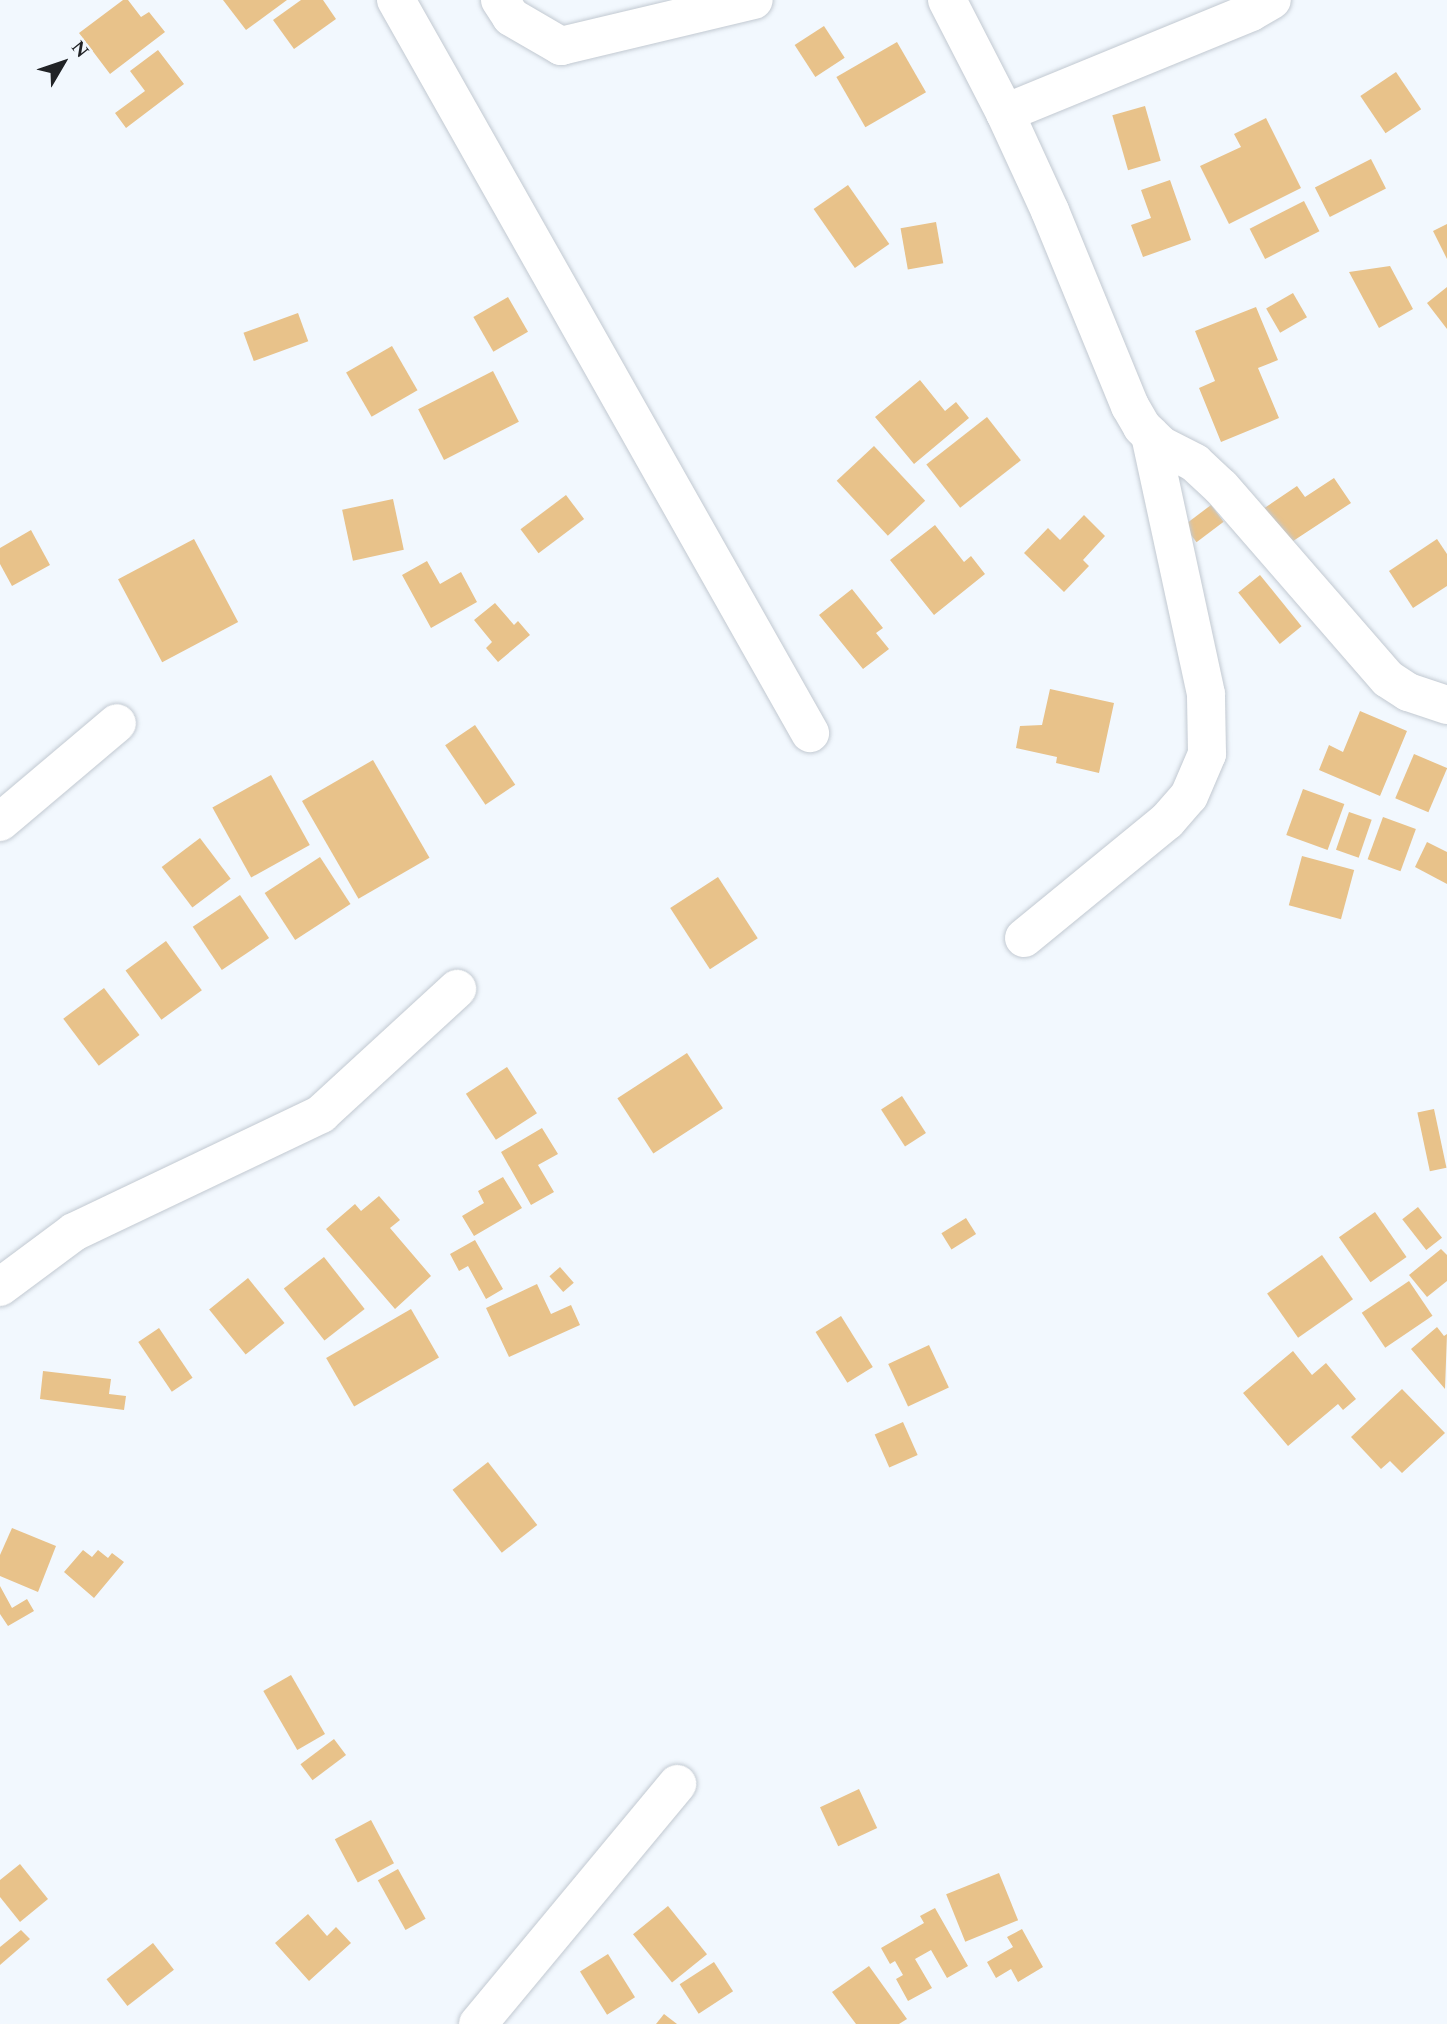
<!DOCTYPE html>
<html>
<head>
<meta charset="utf-8">
<style>
	body { margin:0 }
	#map { position:relative; width:1447px; height:2024px; overflow:hidden; background:#f2f8fe; font-family:Spectral,serif }
	div>[style] { position:absolute }
	[style*='--x'] { left:calc(var(--x)*1px); top:calc(var(--y)*1px); width:calc(var(--w)*1px); rotate:calc(var(--a)*1deg) }
	.building>* { inset:0; background:#e8c28a; transform-origin:0 0 }
	.roads { filter:drop-shadow(0 0 2px #c2c9d1) drop-shadow(0 0 2px #c2c9d1) }
	.minor>* { height:38px; margin:-19px; padding:0 19px; transform-origin:19px; border-radius:19px; background:#fff }
	span { translate:-50% -50%; white-space:nowrap; text-align:center; line-height:1.15; -webkit-text-stroke:7px #f2f8fe; paint-order:stroke }
	.north { position:absolute; left:28px; top:28px; width:70px; height:70px; -webkit-text-stroke:5px #f2f8fe; paint-order:stroke; rotate:51deg; font-size:19px; font-weight:700; line-height:28px; text-align:center; color:#212326 }
	.north::after { content:''; display:block; margin:auto; width:24px; height:32px; background:#212326; clip-path:polygon(50% 0,100% 100%,50% 72%,0 100%) }
</style>
</head>
<body>
<div id="map">
	<div class="building">
		<i style="clip-path:polygon(123px 0,128px 0,141px 17px,149px 12px,165px 32px,110px 74px,79px 33px)"></i>
		<i style="clip-path:polygon(223px 0,287px 0,246px 30px)"></i>
		<i style="clip-path:polygon(301px 0,323px 0,336px 19px,294px 49px,273px 20px)"></i>
		<i style="left:824px;top:26px;width:38px;height:35px;rotate:57deg"></i>
		<i style="left:897px;top:42px;width:58px;height:70px;rotate:60deg"></i>
		<i style="clip-path:polygon(158px 50px,184px 84px,126px 128px,115px 113px,145px 91px,130px 71px)"></i>
		<i style="left:1396px;top:72px;width:45px;height:43px;rotate:56deg"></i>
		<i style="left:1145px;top:106px;width:57px;height:34px;rotate:74deg"></i>
		<i style="clip-path:polygon(1266px 118px,1301px 188px,1229px 224px,1200px 166px,1241px 147px,1234px 134px)"></i>
		<i style="left:1371px;top:159px;width:33px;height:63px;rotate:63deg"></i>
		<i style="clip-path:polygon(1170px 180px,1191px 240px,1143px 257px,1131px 225px,1151px 218px,1141px 190px)"></i>
		<i style="left:848px;top:185px;width:72px;height:42px;rotate:55deg"></i>
		<i style="left:1304px;top:201px;width:34px;height:61px;rotate:63deg"></i>
		<i style="left:936px;top:222px;width:42px;height:36px;rotate:80deg"></i>
		<i style="clip-path:polygon(1447px 224px,1447px 259px,1433px 231px)"></i>
		<i style="clip-path:polygon(1390px 266px,1413px 309px,1379px 328px,1349px 272px)"></i>
		<i style="clip-path:polygon(1447px 287px,1447px 329px,1427px 303px)"></i>
		<i style="left:1293px;top:293px;width:28px;height:31px;rotate:60deg"></i>
		<i style="left:508px;top:297px;width:40px;height:40px;rotate:60deg"></i>
		<i style="clip-path:polygon(1256px 307px,1278px 360px,1258px 368px,1279px 418px,1221px 442px,1199px 388px,1215px 381px,1195px 331px)"></i>
		<i style="left:298px;top:313px;width:30px;height:58px;rotate:70deg"></i>
		<i style="left:392px;top:346px;width:51px;height:53px;rotate:60deg"></i>
		<i style="left:493px;top:371px;width:57px;height:84px;rotate:63deg"></i>
		<i style="clip-path:polygon(920px 380px,945px 411px,956px 402px,969px 418px,914px 464px,875px 417px)"></i>
		<i style="left:987px;top:417px;width:55px;height:77px;rotate:52deg"></i>
		<i style="left:874px;top:446px;width:75px;height:51px;rotate:47deg"></i>
		<i style="clip-path:polygon(1334px 478px,1351px 503px,1287px 545px,1263px 509px,1297px 486px,1305px 497px)"></i>
		<i style="left:566px;top:495px;width:30px;height:57px;rotate:53deg"></i>
		<i style="left:393px;top:499px;width:52px;height:52px;rotate:78deg"></i>
		<i style="left:1211px;top:505px;width:21px;height:34px;rotate:53deg"></i>
		<i style="clip-path:polygon(1084px 515px,1105px 536px,1083px 560px,1089px 566px,1064px 592px,1024px 553px,1048px 528px,1060px 540px)"></i>
		<i style="clip-path:polygon(935px 525px,964px 562px,971px 556px,985px 574px,934px 615px,890px 560px)"></i>
		<i style="clip-path:polygon(31px 530px,50px 565px,12px 586px,0 564px,0 548px)"></i>
		<i style="left:194px;top:539px;width:94px;height:86px;rotate:62deg"></i>
		<i style="clip-path:polygon(1437px 539px,1447px 554px,1447px 586px,1413px 608px,1389px 571px)"></i>
		<i style="clip-path:polygon(427px 561px,440px 584px,461px 572px,477px 602px,431px 628px,402px 575px)"></i>
		<i style="left:1260px;top:575px;width:66px;height:28px;rotate:51deg"></i>
		<i style="clip-path:polygon(852px 589px,883px 628px,876px 633px,889px 649px,863px 669px,819px 615px)"></i>
		<i style="clip-path:polygon(495px 603px,514px 625px,518px 621px,530px 635px,498px 662px,486px 648px,492px 642px,474px 620px)"></i>
		<i style="clip-path:polygon(1050px 689px,1114px 703px,1099px 773px,1056px 763px,1057px 757px,1016px 748px,1020px 726px,1042px 725px)"></i>
		<i style="clip-path:polygon(1360px 711px,1407px 731px,1380px 796px,1319px 770px,1329px 745px,1343px 752px)"></i>
		<i style="left:475px;top:725px;width:72px;height:36px;rotate:56deg"></i>
		<i style="left:1414px;top:754px;width:36px;height:48px;rotate:23deg"></i>
		<i style="left:373px;top:760px;width:113px;height:82px;rotate:60deg"></i>
		<i style="left:271px;top:775px;width:80px;height:67px;rotate:61deg"></i>
		<i style="left:1303px;top:789px;width:44px;height:49px;rotate:20deg"></i>
		<i style="left:1349px;top:812px;width:24px;height:40px;rotate:19deg"></i>
		<i style="left:1383px;top:817px;width:35px;height:45px;rotate:20deg"></i>
		<i style="left:200px;top:838px;width:51px;height:48px;rotate:53deg"></i>
		<i style="clip-path:polygon(1427px 842px,1447px 852px,1447px 884px,1415px 867px)"></i>
		<i style="left:1302px;top:856px;width:54px;height:51px;rotate:15deg"></i>
		<i style="left:320px;top:857px;width:56px;height:66px;rotate:57deg"></i>
		<i style="left:718px;top:877px;width:73px;height:57px;rotate:57deg"></i>
		<i style="left:240px;top:895px;width:52px;height:57px;rotate:56deg"></i>
		<i style="left:166px;top:941px;width:61px;height:50px;rotate:54deg"></i>
		<i style="left:104px;top:988px;width:59px;height:51px;rotate:53deg"></i>
		<i style="left:687px;top:1053px;width:66px;height:83px;rotate:57deg"></i>
		<i style="left:507px;top:1067px;width:55px;height:49px;rotate:57deg"></i>
		<i style="left:902px;top:1096px;width:44px;height:25px;rotate:57deg"></i>
		<i style="left:1434px;top:1109px;width:60px;height:17px;rotate:78deg"></i>
		<i style="clip-path:polygon(542px 1128px,558px 1154px,538px 1165px,554px 1192px,531px 1205px,501px 1152px)"></i>
		<i style="clip-path:polygon(503px 1177px,522px 1208px,474px 1236px,462px 1216px,484px 1203px,478px 1191px)"></i>
		<i style="clip-path:polygon(379px 1196px,400px 1220px,390px 1228px,431px 1276px,395px 1309px,326px 1229px,355px 1204px,361px 1211px)"></i>
		<i style="left:1418px;top:1207px;width:39px;height:20px;rotate:52deg"></i>
		<i style="left:1375px;top:1212px;width:55px;height:44px;rotate:55deg"></i>
		<i style="left:966px;top:1218px;width:19px;height:29px;rotate:58deg"></i>
		<i style="clip-path:polygon(475px 1240px,503px 1289px,486px 1299px,468px 1266px,459px 1271px,450px 1254px)"></i>
		<i style="clip-path:polygon(1441px 1249px,1447px 1255px,1447px 1281px,1427px 1297px,1409px 1275px)"></i>
		<i style="left:1322px;top:1255px;width:54px;height:67px;rotate:55deg"></i>
		<i style="left:324px;top:1257px;width:66px;height:51px;rotate:52deg"></i>
		<i style="left:560px;top:1267px;width:21px;height:14px;rotate:49deg"></i>
		<i style="left:248px;top:1278px;width:58px;height:50px;rotate:51deg"></i>
		<i style="left:1409px;top:1281px;width:42px;height:57px;rotate:56deg"></i>
		<i style="clip-path:polygon(537px 1284px,551px 1314px,571px 1305px,580px 1325px,509px 1357px,486px 1308px)"></i>
		<i style="left:411px;top:1309px;width:56px;height:98px;rotate:60deg"></i>
		<i style="left:841px;top:1316px;width:60px;height:30px;rotate:58deg"></i>
		<i style="clip-path:polygon(1437px 1327px,1444px 1336px,1447px 1334px,1445px 1389px,1411px 1349px)"></i>
		<i style="left:159px;top:1328px;width:60px;height:25px;rotate:56deg"></i>
		<i style="left:929px;top:1345px;width:47px;height:45px;rotate:65deg"></i>
		<i style="clip-path:polygon(1293px 1351px,1312px 1375px,1326px 1363px,1356px 1399px,1343px 1410px,1338px 1404px,1288px 1446px,1243px 1393px)"></i>
		<i style="clip-path:polygon(43px 1371px,111px 1379px,109px 1394px,126px 1396px,124px 1410px,40px 1399px)"></i>
		<i style="clip-path:polygon(1402px 1389px,1445px 1433px,1402px 1473px,1390px 1461px,1381px 1469px,1351px 1437px)"></i>
		<i style="left:903px;top:1422px;width:36px;height:31px;rotate:66deg"></i>
		<i style="left:488px;top:1462px;width:80px;height:45px;rotate:52deg"></i>
		<i style="clip-path:polygon(12px 1528px,56px 1546px,38px 1592px,0 1576px,0 1555px)"></i>
		<i style="clip-path:polygon(83px 1550px,92px 1557px,98px 1550px,108px 1558px,112px 1553px,124px 1562px,94px 1598px,64px 1572px)"></i>
		<i style="clip-path:polygon(0 1586px,12px 1608px,27px 1599px,34px 1611px,8px 1626px,0 1614px)"></i>
		<i style="left:291px;top:1675px;width:68px;height:32px;rotate:60deg"></i>
		<i style="left:334px;top:1739px;width:20px;height:42px;rotate:53deg"></i>
		<i style="left:859px;top:1789px;width:43px;height:43px;rotate:65deg"></i>
		<i style="left:371px;top:1820px;width:49px;height:41px;rotate:62deg"></i>
		<i style="clip-path:polygon(20px 1864px,48px 1899px,20px 1922px,0 1897px,0 1880px)"></i>
		<i style="left:398px;top:1869px;width:57px;height:23px;rotate:61deg"></i>
		<i style="left:999px;top:1873px;width:51px;height:57px;rotate:68deg"></i>
		<i style="left:668px;top:1906px;width:62px;height:45px;rotate:51deg"></i>
		<i style="clip-path:polygon(935px 1908px,968px 1966px,947px 1978px,931px 1950px,915px 1959px,932px 1988px,908px 2001px,896px 1979px,903px 1975px,895px 1961px,890px 1964px,881px 1948px,924px 1923px,920px 1916px)"></i>
		<i style="clip-path:polygon(308px 1914px,327px 1936px,336px 1927px,351px 1943px,309px 1981px,275px 1943px)"></i>
		<i style="clip-path:polygon(1022px 1929px,1043px 1967px,1018px 1982px,1011px 1969px,996px 1978px,987px 1962px,1013px 1947px,1007px 1937px)"></i>
		<i style="clip-path:polygon(21px 1930px,30px 1939px,0 1965px,0 1947px)"></i>
		<i style="left:153px;top:1943px;width:34px;height:59px;rotate:52deg"></i>
		<i style="left:608px;top:1954px;width:51px;height:33px;rotate:58deg"></i>
		<i style="left:714px;top:1962px;width:35px;height:41px;rotate:57deg"></i>
		<i style="clip-path:polygon(869px 1966px,907px 2019px,899px 2024px,856px 2024px,832px 1992px)"></i>
		<i style="clip-path:polygon(664px 2014px,677px 2024px,656px 2024px)"></i>
	</div>
	<div class="roads">
		<div class="minor">
			<i style="--x:396;--y:0;--w:842;--a:60.54"></i>
			<i style="--x:500;--y:0;--w:20;--a:57"></i>
			<i style="--x:511;--y:17;--w:58;--a:30.1"></i>
			<i style="--x:561;--y:46;--w:198;--a:-13.4"></i>
			<i style="--x:947;--y:0;--w:127;--a:62.8"></i>
			<i style="--x:1005;--y:113;--w:108;--a:65.3"></i>
			<i style="--x:1050;--y:211;--w:211;--a:67.7"></i>
			<i style="--x:1130;--y:406;--w:24;--a:60"></i>
			<i style="--x:1142;--y:427;--w:28;--a:44"></i>
			<i style="--x:1162;--y:446;--w:37;--a:27"></i>
			<i style="--x:1195;--y:463;--w:35;--a:43"></i>
			<i style="--x:1221;--y:487;--w:254;--a:49"></i>
			<i style="--x:1388;--y:679;--w:24;--a:33"></i>
			<i style="--x:1408;--y:692;--w:41;--a:18.4"></i>
			<i style="--x:1005;--y:113;--w:266;--a:-22.3"></i>
			<i style="--x:1251;--y:12;--w:24;--a:-30"></i>
			<i style="--x:0;--y:822;--w:153;--a:-40.2"></i>
			<i style="--x:1024;--y:938;--w:185;--a:-39.3"></i>
			<i style="--x:1167;--y:821;--w:33;--a:-49"></i>
			<i style="--x:1189;--y:796;--w:46;--a:-66.8"></i>
			<i style="--x:1207;--y:754;--w:60;--a:-91"></i>
			<i style="--x:1206;--y:694;--w:265;--a:-102.2"></i>
			<i style="--x:0;--y:1287;--w:92;--a:-36.6"></i>
			<i style="--x:74;--y:1232;--w:274;--a:-25.5"></i>
			<i style="--x:321;--y:1114;--w:185;--a:-42.6"></i>
			<i style="--x:478;--y:2024;--w:312;--a:-50.3"></i>
		</div>
	</div>
	<div class="north">N</div>
</div>
</body>
</html>
